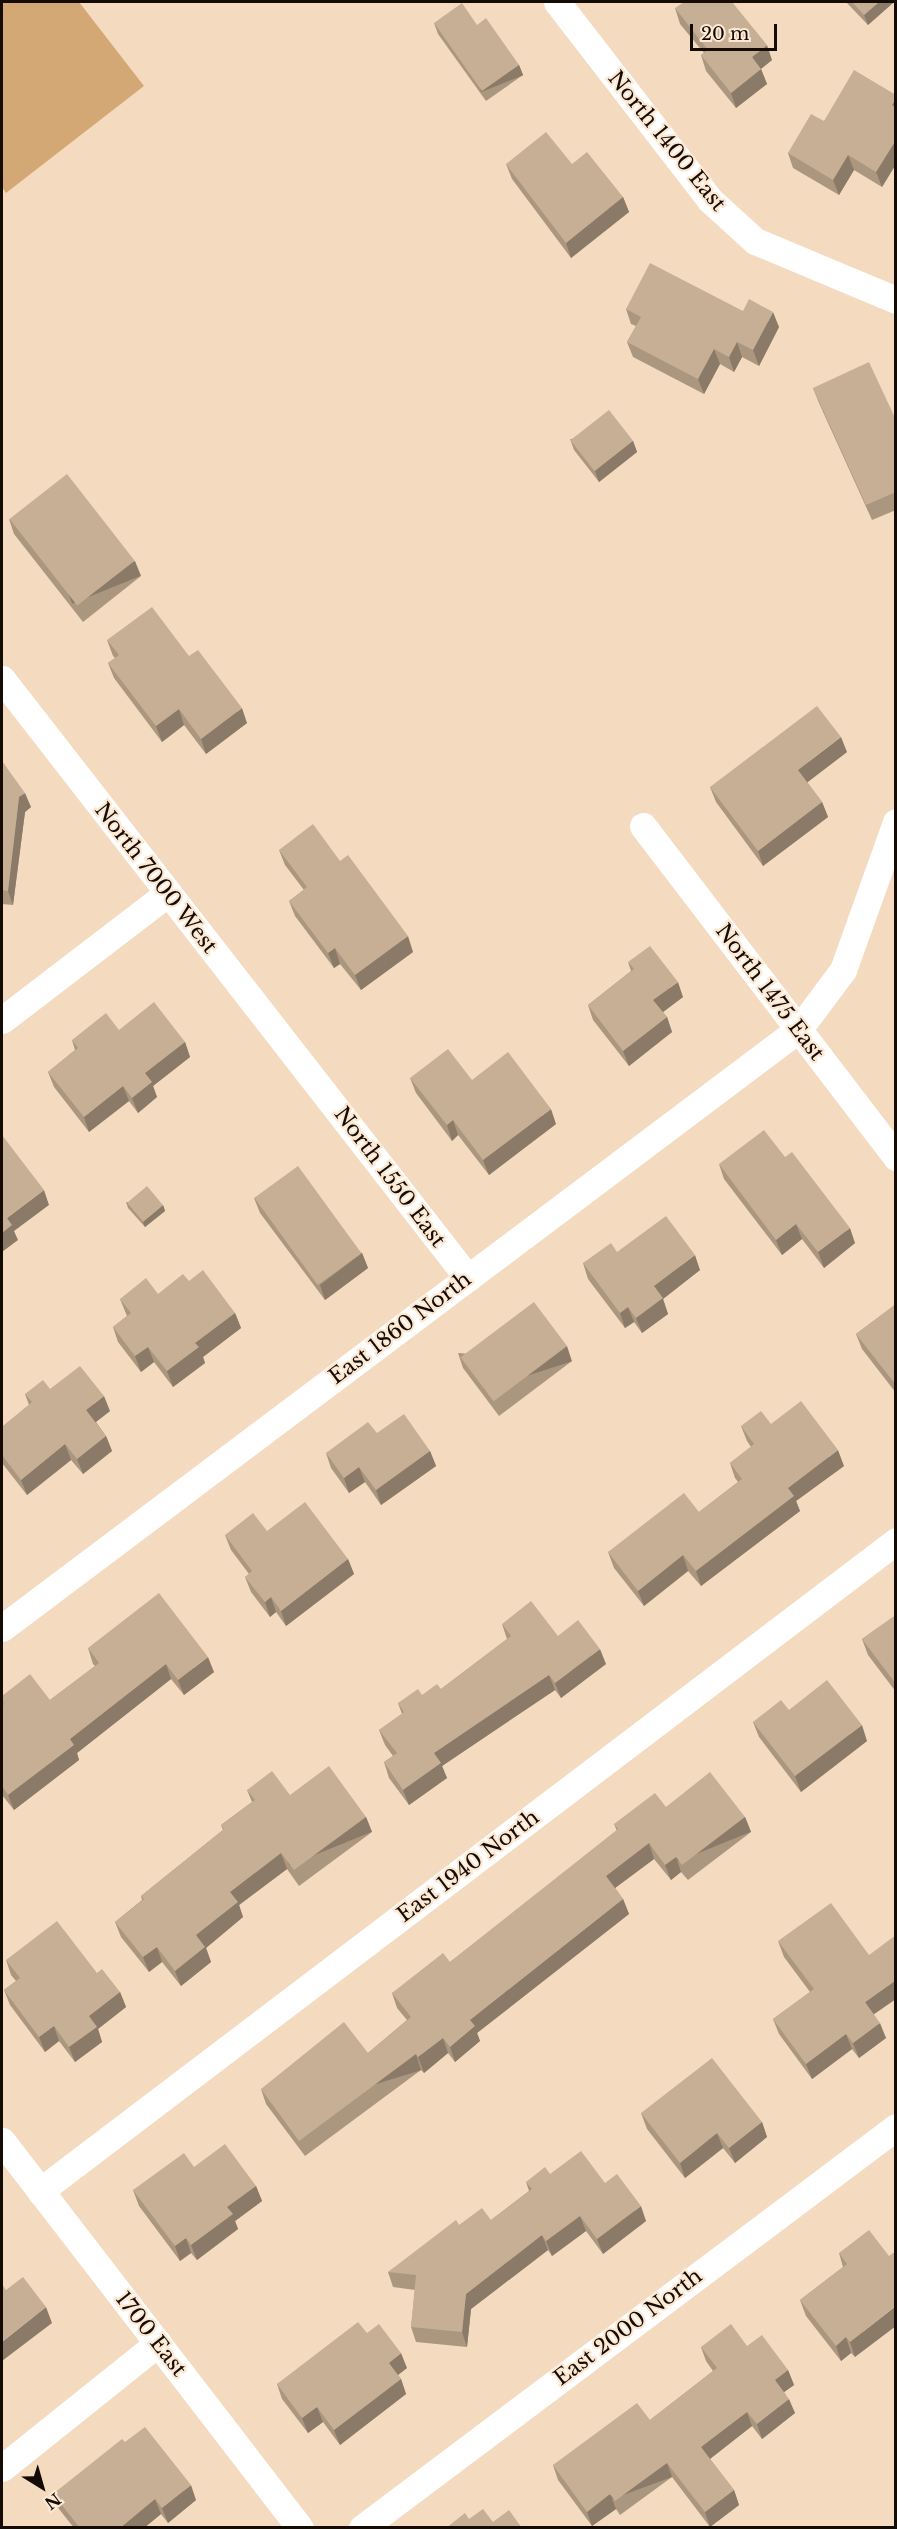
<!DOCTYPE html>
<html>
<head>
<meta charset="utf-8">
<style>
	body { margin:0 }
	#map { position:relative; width:897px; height:2529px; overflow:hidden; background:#f4dbc0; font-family:"Libre Baskerville",serif }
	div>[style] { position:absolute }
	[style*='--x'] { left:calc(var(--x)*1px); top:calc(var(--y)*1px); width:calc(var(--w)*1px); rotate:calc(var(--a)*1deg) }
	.green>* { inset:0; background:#d4a875 }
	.street>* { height:27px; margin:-13.5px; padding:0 13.5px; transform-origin:13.5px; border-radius:13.5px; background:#fff }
	.wall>* { inset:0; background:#ab9680 }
	.shaded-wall>* { inset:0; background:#8b7a68; transform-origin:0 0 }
	.building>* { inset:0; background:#c7af95; transform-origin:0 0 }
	span { translate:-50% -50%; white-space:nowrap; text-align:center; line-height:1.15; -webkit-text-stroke:4.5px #fde9d3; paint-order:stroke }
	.street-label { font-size:21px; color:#140c04 }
	.frame { position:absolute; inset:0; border:3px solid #140c04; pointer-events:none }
	.north { position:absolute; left:12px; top:2457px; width:60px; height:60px; -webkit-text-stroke:4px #fde9d3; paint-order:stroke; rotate:143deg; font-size:16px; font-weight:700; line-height:24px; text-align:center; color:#140c04 }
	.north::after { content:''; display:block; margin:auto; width:21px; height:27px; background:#140c04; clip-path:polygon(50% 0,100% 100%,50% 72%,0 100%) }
	.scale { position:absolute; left:690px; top:24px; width:87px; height:27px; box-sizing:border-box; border:3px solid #140c04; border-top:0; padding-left:8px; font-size:18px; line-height:21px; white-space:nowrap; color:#140c04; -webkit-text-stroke:4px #fde9d3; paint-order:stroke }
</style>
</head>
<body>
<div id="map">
	<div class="green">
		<i style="clip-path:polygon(2px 2px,79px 2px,144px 86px,6px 193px,2px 187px)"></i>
	</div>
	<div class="street">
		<i style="--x:557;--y:2;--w:250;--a:52.3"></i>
		<i style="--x:710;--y:200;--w:61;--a:42.3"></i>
		<i style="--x:755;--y:241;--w:153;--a:22.7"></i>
		<i style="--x:2;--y:679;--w:759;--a:52.12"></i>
		<i style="--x:643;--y:826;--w:417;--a:52.6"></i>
		<i style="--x:2;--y:1020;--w:209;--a:-37.4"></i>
		<i style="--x:2;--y:1628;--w:997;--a:-36.93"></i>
		<i style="--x:799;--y:1029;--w:74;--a:-53.3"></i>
		<i style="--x:843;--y:970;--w:157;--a:-70.3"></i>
		<i style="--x:2;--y:2141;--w:488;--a:52.4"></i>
		<i style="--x:40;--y:2191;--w:1075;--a:-37.21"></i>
		<i style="--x:2;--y:2468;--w:200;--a:-38.7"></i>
		<i style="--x:362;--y:2528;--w:668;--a:-36.9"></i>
	</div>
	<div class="wall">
		<i style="clip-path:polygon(846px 2px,894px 2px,868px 25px)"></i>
		<i style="clip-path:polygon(675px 8px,772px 60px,761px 69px,767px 84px,736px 108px,706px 71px,701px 55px,704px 53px,680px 24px)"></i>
		<i style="clip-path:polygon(434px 23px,477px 25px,519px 65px,523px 75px,486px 101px,438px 34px)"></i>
		<i style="clip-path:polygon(896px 95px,896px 164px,882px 187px,854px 170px,839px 195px,793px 168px,788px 153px,824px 121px)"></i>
		<i style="clip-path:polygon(506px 164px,572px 164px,623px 197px,629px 212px,571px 258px,512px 179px)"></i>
		<i style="clip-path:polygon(626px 309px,743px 311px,779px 327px,759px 366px,742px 357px,734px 372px,720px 364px,704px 394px,633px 357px,627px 342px,636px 326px,631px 324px)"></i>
		<i style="clip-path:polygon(813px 388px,896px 420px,896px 510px,872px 520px,819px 403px)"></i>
		<i style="clip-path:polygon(570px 439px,633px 441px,637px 452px,599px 482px,574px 450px)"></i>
		<i style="clip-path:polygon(9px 519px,141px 576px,83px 622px,14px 534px)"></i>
		<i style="clip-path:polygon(107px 640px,189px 656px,247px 723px,206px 754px,184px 725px,162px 742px,114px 678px,108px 663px,115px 658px,113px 656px)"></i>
		<i style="clip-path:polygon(847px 752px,807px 782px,822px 802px,828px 817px,763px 866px,716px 802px,710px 787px)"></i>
		<i style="clip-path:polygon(2px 761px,31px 807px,25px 812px,13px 905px,2px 904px)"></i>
		<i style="clip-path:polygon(279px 850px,340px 861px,413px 952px,361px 990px,340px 964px,334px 968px,295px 916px,289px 901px,304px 890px,285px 865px)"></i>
		<i style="clip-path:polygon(628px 962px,683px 997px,663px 1012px,667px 1017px,672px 1032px,629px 1066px,593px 1020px,588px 1005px,631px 971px)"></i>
		<i style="clip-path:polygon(119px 1030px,185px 1042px,190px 1057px,153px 1086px,157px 1097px,138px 1113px,129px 1101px,89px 1132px,54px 1087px,48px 1072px,75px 1050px,72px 1040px)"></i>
		<i style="clip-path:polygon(410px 1078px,472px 1080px,556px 1124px,489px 1175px,458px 1135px,452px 1141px,416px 1093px)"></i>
		<i style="clip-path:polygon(785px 1157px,855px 1243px,824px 1268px,802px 1239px,782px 1255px,724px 1179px,719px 1164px)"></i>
		<i style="clip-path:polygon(254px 1198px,362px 1253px,368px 1268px,325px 1300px,260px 1213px)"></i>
		<i style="clip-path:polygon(126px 1202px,163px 1205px,165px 1211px,145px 1227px,128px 1208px)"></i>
		<i style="clip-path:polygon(617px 1252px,700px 1270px,663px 1299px,668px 1314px,642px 1333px,634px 1322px,625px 1328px,588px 1279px,583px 1263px)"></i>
		<i style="clip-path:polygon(189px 1281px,235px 1313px,241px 1328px,203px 1357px,205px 1363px,173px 1387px,154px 1362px,141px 1372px,118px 1342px,113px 1327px,127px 1316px,120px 1299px,158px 1294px)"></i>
		<i style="clip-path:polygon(896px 1304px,896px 1393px,862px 1349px,856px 1334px)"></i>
		<i style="clip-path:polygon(458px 1353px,572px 1361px,499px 1416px,463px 1368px)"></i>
		<i style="clip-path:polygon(50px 1389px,110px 1411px,96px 1422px,106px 1436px,112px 1451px,83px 1474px,71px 1460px,27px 1495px,2px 1463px,2px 1427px,29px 1405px,25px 1394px)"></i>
		<i style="clip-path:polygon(771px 1424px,844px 1466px,796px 1501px,800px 1511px,701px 1586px,688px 1571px,644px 1606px,614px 1568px,608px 1552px,699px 1512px,738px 1482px,735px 1478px,730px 1463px,751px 1447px,747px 1441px,741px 1426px)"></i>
		<i style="clip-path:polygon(377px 1433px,430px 1451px,436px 1466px,381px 1505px,365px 1482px,349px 1493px,331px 1468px,326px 1453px)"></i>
		<i style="clip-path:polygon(267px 1531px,348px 1559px,354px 1574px,286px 1626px,276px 1612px,270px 1617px,251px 1592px,245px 1577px,249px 1574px,231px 1550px,225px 1535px)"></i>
		<i style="clip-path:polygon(896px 1615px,896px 1692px,868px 1655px,862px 1639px)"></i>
		<i style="clip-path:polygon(502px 1624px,558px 1636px,606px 1664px,561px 1698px,555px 1690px,442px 1766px,447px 1778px,409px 1805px,389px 1778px,384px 1762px,393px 1756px,385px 1745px,379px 1730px,402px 1714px,398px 1703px,441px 1689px,507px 1639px)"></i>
		<i style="clip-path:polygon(88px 1648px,214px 1672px,184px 1695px,171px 1679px,77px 1753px,79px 1760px,14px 1810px,2px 1795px,2px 1796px,2px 1696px,50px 1700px,95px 1666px,93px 1664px)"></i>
		<i style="clip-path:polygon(789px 1710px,867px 1741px,801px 1792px,759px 1737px,753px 1722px)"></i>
		<i style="clip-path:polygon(247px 1790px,290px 1795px,366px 1817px,372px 1832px,299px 1886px,287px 1869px,239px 1905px,243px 1917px,206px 1948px,211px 1962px,181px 1986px,162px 1962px,149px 1972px,121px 1937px,115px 1922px,142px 1900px,141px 1896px,223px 1830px,221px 1825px,252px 1802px)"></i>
		<i style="clip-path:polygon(666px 1807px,745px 1817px,751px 1832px,688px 1880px,681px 1872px,671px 1880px,654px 1859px,615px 1888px,623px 1899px,629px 1914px,477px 2033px,480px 2041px,455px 2062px,448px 2053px,424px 2073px,421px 2070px,305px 2156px,266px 2104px,261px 2089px,368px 2053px,407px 2020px,397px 2008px,392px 1993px,450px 1962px,617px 1831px,614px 1824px)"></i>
		<i style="clip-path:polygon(778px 1941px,874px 2015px,886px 2038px,859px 2058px,852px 2049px,812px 2079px,779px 2034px,773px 2019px,810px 1992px,784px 1957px)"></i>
		<i style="clip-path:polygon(6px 1960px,120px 1992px,126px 2007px,98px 2029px,102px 2042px,75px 2062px,59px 2041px,45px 2052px,10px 2005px,4px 1990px,16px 1981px,11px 1975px)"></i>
		<i style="clip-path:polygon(641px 2113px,762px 2122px,767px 2137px,735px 2163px,723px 2148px,685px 2178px,647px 2129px)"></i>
		<i style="clip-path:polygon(194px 2167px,256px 2186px,262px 2201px,235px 2221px,238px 2229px,197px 2260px,191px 2253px,180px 2261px,139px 2206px,133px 2190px)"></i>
		<i style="clip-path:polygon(550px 2174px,605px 2183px,646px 2221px,603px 2254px,586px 2231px,552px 2256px,548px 2250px,471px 2309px,467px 2347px,416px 2342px,411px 2327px,415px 2290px,393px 2287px,388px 2272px,459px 2225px,491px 2220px,529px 2191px,526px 2182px)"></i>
		<i style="clip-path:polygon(839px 2253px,889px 2256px,855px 2357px,851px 2353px,841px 2361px,806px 2316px,800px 2300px,843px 2267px)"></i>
		<i style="clip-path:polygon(367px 2333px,407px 2368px,398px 2375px,401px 2379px,406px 2394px,340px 2445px,323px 2422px,308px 2433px,282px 2399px,277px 2384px)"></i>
		<i style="clip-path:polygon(747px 2346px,788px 2370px,794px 2385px,784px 2392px,795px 2413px,762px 2439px,752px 2426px,710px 2459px,734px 2490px,739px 2505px,710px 2527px,672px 2477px,620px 2515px,616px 2509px,592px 2526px,558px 2480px,553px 2465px,650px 2420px,713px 2371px,706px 2361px,701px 2347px)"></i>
		<i style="clip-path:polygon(125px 2442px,196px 2500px,168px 2523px,161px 2514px,144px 2528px,74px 2528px,59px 2509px,53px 2494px)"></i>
	</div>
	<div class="shaded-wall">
		<i style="clip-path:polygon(879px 2px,894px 2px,868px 25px,864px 15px)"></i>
		<i style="clip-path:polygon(767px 45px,772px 60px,757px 72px,752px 57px)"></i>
		<i style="left:519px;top:65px;width:11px;height:45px;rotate:68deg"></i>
		<i style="clip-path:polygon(761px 69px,767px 84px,736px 108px,731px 93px)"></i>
		<i style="clip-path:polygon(896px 99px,896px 116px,892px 105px)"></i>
		<i style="clip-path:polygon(896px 140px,896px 164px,882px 187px,876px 172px)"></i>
		<i style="clip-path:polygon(848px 155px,854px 170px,839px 195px,833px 180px)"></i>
		<i style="clip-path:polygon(623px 197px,629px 212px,571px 258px,566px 243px)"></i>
		<i style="clip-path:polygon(773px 312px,779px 327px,759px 366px,753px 350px)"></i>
		<i style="clip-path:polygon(737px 342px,742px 357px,734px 372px,729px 357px)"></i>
		<i style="clip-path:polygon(714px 349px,720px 364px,704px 394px,698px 379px)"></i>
		<i style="clip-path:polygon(633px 441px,637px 452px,599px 482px,595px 471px)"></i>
		<i style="left:135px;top:561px;width:16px;height:74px;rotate:68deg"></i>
		<i style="clip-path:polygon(242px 708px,247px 723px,206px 754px,201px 739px)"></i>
		<i style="clip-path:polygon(179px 709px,184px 725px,162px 742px,156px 726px)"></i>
		<i style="clip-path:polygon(841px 737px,847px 752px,804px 785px,798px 770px)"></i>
		<i style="clip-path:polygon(25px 793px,31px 807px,25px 812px,13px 905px,8px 891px,19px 797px)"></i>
		<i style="clip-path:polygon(822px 802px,828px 817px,763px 866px,758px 851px)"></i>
		<i style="clip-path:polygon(408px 936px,413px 952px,361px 990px,355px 975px)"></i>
		<i style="clip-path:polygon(335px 948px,340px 964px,334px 968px,328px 953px)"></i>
		<i style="clip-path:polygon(678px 982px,683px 997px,659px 1015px,653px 1000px)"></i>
		<i style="clip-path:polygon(667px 1017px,672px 1032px,629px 1066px,623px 1051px)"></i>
		<i style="clip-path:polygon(185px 1042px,190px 1057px,153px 1086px,157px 1097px,138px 1113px,132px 1098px,145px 1073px)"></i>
		<i style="clip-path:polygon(123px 1086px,129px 1101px,89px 1132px,84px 1117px)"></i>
		<i style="clip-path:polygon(551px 1109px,556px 1124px,489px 1175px,483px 1160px)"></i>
		<i style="clip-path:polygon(453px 1120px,458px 1135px,452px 1141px,447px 1125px)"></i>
		<i style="clip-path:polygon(44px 1190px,49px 1205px,14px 1231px,18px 1240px,2px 1252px,2px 1233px,7px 1218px)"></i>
		<i style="clip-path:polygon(163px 1205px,165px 1211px,145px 1227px,143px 1222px)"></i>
		<i style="clip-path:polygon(796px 1224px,802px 1239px,782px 1255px,776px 1240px)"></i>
		<i style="clip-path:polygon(850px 1228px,855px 1243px,824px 1268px,818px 1252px)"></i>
		<i style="clip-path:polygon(362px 1253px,368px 1268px,325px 1300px,320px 1285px)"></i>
		<i style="clip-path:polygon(695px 1255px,700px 1270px,663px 1299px,668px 1314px,642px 1333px,636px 1318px,654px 1286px)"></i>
		<i style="clip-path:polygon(628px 1307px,634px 1322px,625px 1328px,620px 1313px)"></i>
		<i style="clip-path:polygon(235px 1313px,241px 1328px,203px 1357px,205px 1363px,173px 1387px,167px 1371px,195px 1343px)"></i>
		<i style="left:567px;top:1346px;width:16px;height:92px;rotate:72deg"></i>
		<i style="clip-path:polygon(148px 1347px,154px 1362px,141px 1372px,135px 1356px)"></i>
		<i style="clip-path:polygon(104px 1396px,110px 1411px,92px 1425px,86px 1410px)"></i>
		<i style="clip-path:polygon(106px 1436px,112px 1451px,83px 1474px,77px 1459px)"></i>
		<i style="clip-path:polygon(65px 1444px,71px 1460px,27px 1495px,21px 1480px)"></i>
		<i style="clip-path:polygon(838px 1450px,844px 1466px,796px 1501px,800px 1511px,701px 1586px,696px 1571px,788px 1488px)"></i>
		<i style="clip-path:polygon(430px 1451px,436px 1466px,381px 1505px,376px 1490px)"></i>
		<i style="clip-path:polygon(359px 1467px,365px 1482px,349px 1493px,344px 1478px)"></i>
		<i style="clip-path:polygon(683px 1555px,688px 1571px,644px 1606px,638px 1591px)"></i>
		<i style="clip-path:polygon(348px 1559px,354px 1574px,286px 1626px,281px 1611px)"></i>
		<i style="clip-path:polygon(271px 1597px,276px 1612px,270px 1617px,265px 1602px)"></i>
		<i style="clip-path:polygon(600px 1649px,606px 1664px,561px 1698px,555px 1683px)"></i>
		<i style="clip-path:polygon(208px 1657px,214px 1672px,184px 1695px,178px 1680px)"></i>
		<i style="clip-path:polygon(166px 1664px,171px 1679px,77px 1753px,79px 1760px,14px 1810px,8px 1795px,70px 1739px)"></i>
		<i style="clip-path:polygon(549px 1675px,555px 1690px,442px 1766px,447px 1778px,409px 1805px,403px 1790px,434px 1753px)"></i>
		<i style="clip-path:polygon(862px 1725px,867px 1741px,801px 1792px,795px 1776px)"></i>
		<i style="left:366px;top:1817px;width:16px;height:89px;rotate:68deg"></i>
		<i style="left:745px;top:1817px;width:16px;height:79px;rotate:68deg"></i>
		<i style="clip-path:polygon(649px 1843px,654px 1859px,611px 1891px,606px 1876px)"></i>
		<i style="clip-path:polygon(281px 1853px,287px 1869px,239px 1905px,243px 1917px,206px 1948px,211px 1962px,181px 1986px,175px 1971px,196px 1935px,230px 1892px)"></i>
		<i style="clip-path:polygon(676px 1857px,681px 1872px,671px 1880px,665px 1865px)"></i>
		<i style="clip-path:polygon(623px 1899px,629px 1914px,477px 2033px,480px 2041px,455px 2062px,450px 2047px,470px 2020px)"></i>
		<i style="clip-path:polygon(157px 1947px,162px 1962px,149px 1972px,143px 1957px)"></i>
		<i style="clip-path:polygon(896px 1980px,896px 1999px,870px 2017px,865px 2002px)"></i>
		<i style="clip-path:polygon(120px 1992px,126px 2007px,98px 2029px,102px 2042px,75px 2062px,69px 2047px,89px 2016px)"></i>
		<i style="clip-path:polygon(880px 2023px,886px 2038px,859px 2058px,853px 2043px)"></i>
		<i style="clip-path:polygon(54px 2026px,59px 2041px,45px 2052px,39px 2037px)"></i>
		<i style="clip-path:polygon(846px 2034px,852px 2049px,812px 2079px,806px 2064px)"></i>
		<i style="clip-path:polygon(443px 2038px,448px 2053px,424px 2073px,418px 2057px)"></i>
		<i style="left:416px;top:2054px;width:17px;height:146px;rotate:73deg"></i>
		<i style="clip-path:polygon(762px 2122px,767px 2137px,735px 2163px,729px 2148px)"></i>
		<i style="clip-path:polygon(717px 2133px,723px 2148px,685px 2178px,680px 2163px)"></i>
		<i style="clip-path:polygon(256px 2186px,262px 2201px,235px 2221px,238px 2229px,197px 2260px,191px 2245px,227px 2207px)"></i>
		<i style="clip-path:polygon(641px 2206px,646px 2221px,603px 2254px,597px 2239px)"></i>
		<i style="clip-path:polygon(580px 2216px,586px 2231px,552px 2256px,546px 2241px)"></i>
		<i style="clip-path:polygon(542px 2235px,548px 2250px,471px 2309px,467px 2347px,462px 2332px,466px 2294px)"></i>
		<i style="clip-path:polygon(186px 2238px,191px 2253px,180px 2261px,175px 2246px)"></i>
		<i style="clip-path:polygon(896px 2306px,896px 2326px,855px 2357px,850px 2342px)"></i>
		<i style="clip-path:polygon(46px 2307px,52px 2323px,2px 2361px,2px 2342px)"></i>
		<i style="clip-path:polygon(846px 2337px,851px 2353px,841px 2361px,836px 2346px)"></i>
		<i style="clip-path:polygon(401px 2353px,407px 2368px,394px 2378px,389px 2363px)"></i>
		<i style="clip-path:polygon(788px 2370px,794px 2385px,780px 2395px,775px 2380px)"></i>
		<i style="clip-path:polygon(401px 2379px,406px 2394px,340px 2445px,334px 2430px)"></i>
		<i style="clip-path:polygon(789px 2399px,795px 2413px,762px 2439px,757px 2424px)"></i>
		<i style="clip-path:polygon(317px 2407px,323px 2422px,308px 2433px,302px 2418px)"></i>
		<i style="clip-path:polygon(747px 2412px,752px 2426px,706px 2462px,701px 2447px)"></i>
		<i style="left:667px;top:2463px;width:15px;height:64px;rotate:70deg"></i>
		<i style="clip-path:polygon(191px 2485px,196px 2500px,168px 2523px,162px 2508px)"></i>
		<i style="clip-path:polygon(734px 2490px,739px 2505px,710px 2527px,705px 2512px)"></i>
		<i style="clip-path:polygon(610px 2494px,616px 2509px,592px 2526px,587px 2512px)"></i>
		<i style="clip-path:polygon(155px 2499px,161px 2514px,144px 2528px,120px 2528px)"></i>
	</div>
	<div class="building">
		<i style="clip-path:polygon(684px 2px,732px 2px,767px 45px,752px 57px,761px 69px,731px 93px,701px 55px,708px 50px,675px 8px)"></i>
		<i style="clip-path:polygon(852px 2px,879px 2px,864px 15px)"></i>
		<i style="clip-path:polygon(462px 3px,477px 25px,486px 18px,519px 65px,482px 91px,434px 23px)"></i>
		<i style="clip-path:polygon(854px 70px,896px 95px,896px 99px,892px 105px,896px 108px,896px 140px,876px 172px,848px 155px,833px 180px,788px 153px,811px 114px,824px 121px)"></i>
		<i style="clip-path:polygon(546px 132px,572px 164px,587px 152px,623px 197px,566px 243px,506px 164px)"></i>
		<i style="clip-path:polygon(650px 263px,743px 311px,749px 299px,773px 312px,753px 350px,737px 342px,729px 357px,714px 349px,698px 379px,627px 342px,641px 317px,626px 309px)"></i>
		<i style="clip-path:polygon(869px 362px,896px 420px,896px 492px,866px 505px,813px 388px)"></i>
		<i style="left:609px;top:410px;width:39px;height:49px;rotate:52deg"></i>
		<i style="left:67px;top:474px;width:110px;height:73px;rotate:52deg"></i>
		<i style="clip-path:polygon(152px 607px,189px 656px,198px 650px,242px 708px,201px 739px,179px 709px,156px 726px,108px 663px,119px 655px,107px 640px)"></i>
		<i style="clip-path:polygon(817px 706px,841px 737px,798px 770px,822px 802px,758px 851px,710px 787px)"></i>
		<i style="clip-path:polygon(2px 761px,25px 793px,19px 797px,8px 891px,2px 890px)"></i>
		<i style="clip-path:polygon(313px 824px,340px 861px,348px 855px,408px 936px,355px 975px,335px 948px,328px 953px,289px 901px,307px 887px,279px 850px)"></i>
		<i style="clip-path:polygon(650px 946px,678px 982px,653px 1000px,667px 1017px,623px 1051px,588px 1005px,634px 969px,628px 962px)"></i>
		<i style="clip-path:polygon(154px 1002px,185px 1042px,145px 1073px,152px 1082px,132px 1098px,123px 1086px,84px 1117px,48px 1072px,78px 1048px,72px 1040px,106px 1013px,119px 1030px)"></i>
		<i style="clip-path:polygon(448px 1049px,472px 1080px,508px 1052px,551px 1109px,483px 1160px,453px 1120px,447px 1125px,410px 1078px)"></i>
		<i style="clip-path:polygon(764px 1130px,785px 1157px,792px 1152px,850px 1228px,818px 1252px,796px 1224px,776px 1240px,719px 1164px)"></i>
		<i style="clip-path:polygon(2px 1135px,44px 1190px,7px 1218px,12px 1225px,2px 1233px)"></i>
		<i style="left:298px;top:1166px;width:108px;height:54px;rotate:54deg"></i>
		<i style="left:147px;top:1186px;width:25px;height:26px;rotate:50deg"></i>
		<i style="clip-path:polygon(666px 1216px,695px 1255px,654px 1286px,663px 1298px,636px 1318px,628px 1307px,620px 1313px,583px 1263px,611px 1243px,617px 1252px)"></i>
		<i style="clip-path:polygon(203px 1270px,235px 1313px,195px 1343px,199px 1347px,167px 1371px,148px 1347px,135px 1356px,113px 1327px,131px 1313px,120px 1299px,146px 1278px,158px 1294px,183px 1274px,189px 1281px)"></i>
		<i style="left:534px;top:1302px;width:55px;height:92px;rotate:53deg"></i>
		<i style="clip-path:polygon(896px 1304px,896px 1385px,856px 1334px)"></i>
		<i style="clip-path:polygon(80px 1366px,104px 1396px,86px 1410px,106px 1436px,77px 1459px,65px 1444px,21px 1480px,2px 1455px,2px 1427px,32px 1402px,25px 1394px,43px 1380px,50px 1389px)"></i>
		<i style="clip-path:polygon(801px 1401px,838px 1450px,788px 1488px,794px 1496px,696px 1571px,683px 1555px,638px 1591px,608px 1552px,684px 1493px,699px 1512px,742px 1479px,730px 1463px,754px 1444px,741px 1426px,761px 1411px,771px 1424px)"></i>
		<i style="clip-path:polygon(404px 1414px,430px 1451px,376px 1490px,359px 1467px,344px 1478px,326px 1453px,368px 1422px,377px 1433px)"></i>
		<i style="clip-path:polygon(305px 1502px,348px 1559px,281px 1611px,271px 1597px,265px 1602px,245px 1577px,252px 1571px,225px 1535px,253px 1513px,267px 1531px)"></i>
		<i style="clip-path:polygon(159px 1593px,208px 1657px,178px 1680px,166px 1664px,70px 1739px,74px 1745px,8px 1795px,2px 1786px,2px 1706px,4px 1704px,2px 1701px,2px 1696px,30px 1674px,50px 1700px,99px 1663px,88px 1648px)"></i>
		<i style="clip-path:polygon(531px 1601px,558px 1636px,578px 1620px,600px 1649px,555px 1683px,549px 1675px,434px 1753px,441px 1763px,403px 1790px,384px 1762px,397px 1753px,379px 1730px,404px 1712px,398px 1703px,418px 1689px,422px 1695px,437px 1684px,441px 1689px,511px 1636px,502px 1624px)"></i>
		<i style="clip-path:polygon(896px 1615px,896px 1684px,862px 1639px)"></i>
		<i style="clip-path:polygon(827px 1680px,862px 1725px,795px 1776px,753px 1722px,781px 1700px,789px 1710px)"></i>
		<i style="clip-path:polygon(329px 1766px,366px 1817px,294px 1870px,281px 1853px,230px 1892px,238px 1902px,196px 1935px,205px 1947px,175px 1971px,157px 1947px,143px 1957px,115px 1922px,144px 1899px,141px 1896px,224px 1829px,221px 1825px,255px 1800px,247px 1790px,272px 1771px,290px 1795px)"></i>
		<i style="clip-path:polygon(710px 1772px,745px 1817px,682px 1865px,676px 1857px,665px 1865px,649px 1843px,606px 1876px,623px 1899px,470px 2020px,475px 2026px,450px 2047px,443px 2038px,418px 2057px,416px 2054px,299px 2141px,261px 2089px,344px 2022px,368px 2053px,411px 2017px,392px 1993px,443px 1953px,450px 1962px,618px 1829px,614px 1824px,655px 1793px,666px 1807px)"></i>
		<i style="clip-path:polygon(831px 1903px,869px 1955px,896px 1935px,896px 1980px,865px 2002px,880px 2023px,853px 2043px,846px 2034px,806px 2064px,773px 2019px,814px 1989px,778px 1941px)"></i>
		<i style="clip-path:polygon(57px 1921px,97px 1973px,102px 1969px,120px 1992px,89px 2016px,97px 2027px,69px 2047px,54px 2026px,39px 2037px,4px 1990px,20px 1978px,6px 1960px)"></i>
		<i style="clip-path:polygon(712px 2058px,762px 2122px,729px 2148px,717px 2133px,680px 2163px,641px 2113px)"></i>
		<i style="clip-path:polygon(225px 2144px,256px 2186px,227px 2207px,233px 2214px,191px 2245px,186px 2238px,175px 2246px,133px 2190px,184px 2153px,194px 2167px)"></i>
		<i style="clip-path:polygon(581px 2151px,605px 2183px,617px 2174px,641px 2206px,597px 2239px,580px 2216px,546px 2241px,542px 2235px,466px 2294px,462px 2332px,411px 2327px,416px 2275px,388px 2272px,456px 2220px,459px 2225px,482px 2208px,491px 2220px,532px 2189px,526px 2182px,545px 2167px,550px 2174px)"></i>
		<i style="clip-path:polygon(869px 2230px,889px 2256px,896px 2251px,896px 2306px,850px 2342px,846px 2337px,836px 2346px,800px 2300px,847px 2264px,839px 2253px)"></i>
		<i style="clip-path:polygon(23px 2277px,46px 2307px,2px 2342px,2px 2284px,6px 2290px)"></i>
		<i style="clip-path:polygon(358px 2322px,367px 2333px,379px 2324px,401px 2353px,389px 2363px,401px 2379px,334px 2430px,317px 2407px,302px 2418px,277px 2384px)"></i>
		<i style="clip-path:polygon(731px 2324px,747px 2346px,762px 2335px,788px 2370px,775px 2380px,789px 2399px,757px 2424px,747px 2412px,701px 2447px,734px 2490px,705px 2512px,667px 2463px,615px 2501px,610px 2494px,587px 2512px,553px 2465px,637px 2403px,650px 2420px,717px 2368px,701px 2347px)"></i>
		<i style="clip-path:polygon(145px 2427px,191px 2485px,162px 2508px,155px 2499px,120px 2528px,80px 2528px,53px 2494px,122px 2439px,125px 2442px)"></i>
		<i style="clip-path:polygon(483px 2509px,493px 2522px,509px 2510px,522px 2528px,446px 2528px,465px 2513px,469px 2519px)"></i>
	</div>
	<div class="street-label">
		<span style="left:667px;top:141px;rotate:51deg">North 1400 East</span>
		<span style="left:156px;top:878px;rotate:52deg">North 7000 West</span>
		<span style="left:770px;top:992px;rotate:53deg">North 1475 East</span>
		<span style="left:390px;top:1177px;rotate:53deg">North 1550 East</span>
		<span style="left:400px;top:1328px;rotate:-37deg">East 1860 North</span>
		<span style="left:468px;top:1866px;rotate:-37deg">East 1940 North</span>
		<span style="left:628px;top:2327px;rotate:-37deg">East 2000 North</span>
		<span style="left:151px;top:2334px;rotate:52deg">1700 East</span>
	</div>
	<div class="frame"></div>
	<div class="north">N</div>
	<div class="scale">20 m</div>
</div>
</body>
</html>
